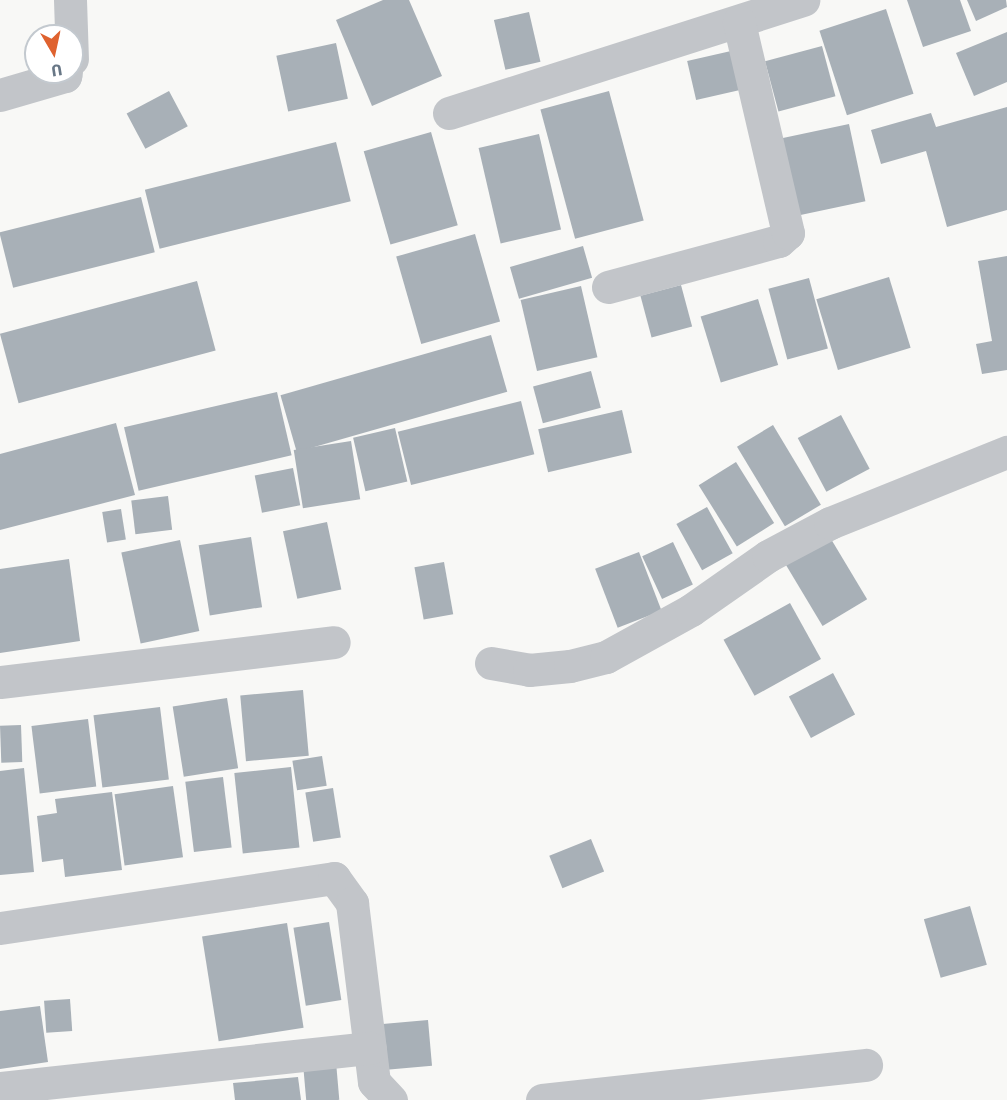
<!DOCTYPE html>
<html>
<head>
<meta charset="utf-8">
<style>
	body { margin:0 }
	#map { position:relative; width:1007px; height:1100px; overflow:hidden; background:#f8f8f6; font-family:"Fira Sans",sans-serif }
	div>[style] { position:absolute }
	[style*='--x'] { left:calc(var(--x)*1px); top:calc(var(--y)*1px); width:calc(var(--w)*1px); rotate:calc(var(--a)*1deg) }
	.building>* { inset:0; background:#a8b0b7; transform-origin:0 0 }
	.minor>* { height:33px; margin:-16.5px; padding:0 16.5px; transform-origin:16.5px; border-radius:16.5px; background:#c2c5c9 }
	span { translate:-50% -50%; white-space:nowrap; text-align:center; line-height:1.15; -webkit-text-stroke:6px #fff; paint-order:stroke }
	.north { position:absolute; left:24px; top:24px; width:60px; height:60px; box-sizing:border-box; background:#fff; border:2px solid #c3c9cf; border-radius:50%; rotate:171deg; font-size:16px; font-weight:700; line-height:24px; text-align:center; color:#687786 }
	.north::after { content:''; display:block; margin:auto; width:21px; height:27px; background:#df622f; clip-path:polygon(50% 0,100% 100%,50% 72%,0 100%) }
</style>
</head>
<body>
<div id="map">
	<div class="building">
		<i style="clip-path:polygon(383px 0,409px 0,442px 76px,372px 106px,336px 20px)"></i>
		<i style="clip-path:polygon(907px 0,960px 0,971px 31px,923px 47px)"></i>
		<i style="clip-path:polygon(967px 0,1006px 0,1007px 7px,976px 21px)"></i>
		<i style="left:886px;top:9px;width:89px;height:70px;rotate:72deg"></i>
		<i style="left:529px;top:12px;width:51px;height:36px;rotate:77deg"></i>
		<i style="clip-path:polygon(1007px 32px,1007px 82px,974px 96px,956px 53px)"></i>
		<i style="left:336px;top:43px;width:57px;height:61px;rotate:78deg"></i>
		<i style="left:822px;top:46px;width:52px;height:59px;rotate:75deg"></i>
		<i style="left:731px;top:51px;width:40px;height:45px;rotate:77deg"></i>
		<i style="left:169px;top:91px;width:40px;height:48px;rotate:62deg"></i>
		<i style="left:609px;top:91px;width:134px;height:71px;rotate:75deg"></i>
		<i style="clip-path:polygon(1007px 107px,1007px 210px,947px 227px,926px 151px,881px 164px,871px 130px,931px 113px,936px 127px)"></i>
		<i style="left:849px;top:124px;width:79px;height:76px;rotate:78deg"></i>
		<i style="left:431px;top:132px;width:97px;height:70px;rotate:74deg"></i>
		<i style="left:539px;top:134px;width:98px;height:62px;rotate:77deg"></i>
		<i style="left:336px;top:142px;width:61px;height:197px;rotate:76deg"></i>
		<i style="left:141px;top:197px;width:57px;height:146px;rotate:76deg"></i>
		<i style="left:475px;top:234px;width:91px;height:82px;rotate:74deg"></i>
		<i style="left:583px;top:246px;width:33px;height:76px;rotate:74deg"></i>
		<i style="clip-path:polygon(1007px 256px,1007px 370px,982px 374px,976px 344px,992px 341px,978px 261px)"></i>
		<i style="left:889px;top:277px;width:74px;height:76px;rotate:73deg"></i>
		<i style="left:809px;top:278px;width:73px;height:42px;rotate:75deg"></i>
		<i style="left:197px;top:281px;width:72px;height:204px;rotate:75deg"></i>
		<i style="left:681px;top:285px;width:43px;height:42px;rotate:75deg"></i>
		<i style="left:581px;top:286px;width:73px;height:62px;rotate:77deg"></i>
		<i style="left:758px;top:299px;width:69px;height:60px;rotate:73deg"></i>
		<i style="left:491px;top:335px;width:59px;height:219px;rotate:74deg"></i>
		<i style="left:591px;top:371px;width:38px;height:60px;rotate:75deg"></i>
		<i style="left:277px;top:392px;width:65px;height:157px;rotate:77deg"></i>
		<i style="left:521px;top:401px;width:55px;height:127px;rotate:76deg"></i>
		<i style="left:622px;top:410px;width:44px;height:86px;rotate:77deg"></i>
		<i style="left:841px;top:415px;width:61px;height:49px;rotate:62deg"></i>
		<i style="clip-path:polygon(116px 423px,135px 495px,0 530px,0 454px)"></i>
		<i style="left:773px;top:425px;width:93px;height:42px;rotate:59deg"></i>
		<i style="left:395px;top:428px;width:55px;height:43px;rotate:77deg"></i>
		<i style="left:351px;top:441px;width:59px;height:58px;rotate:81deg"></i>
		<i style="left:736px;top:462px;width:72px;height:44px;rotate:58deg"></i>
		<i style="left:293px;top:468px;width:38px;height:39px;rotate:79deg"></i>
		<i style="left:168px;top:496px;width:34px;height:37px;rotate:83deg"></i>
		<i style="left:707px;top:507px;width:53px;height:35px;rotate:61deg"></i>
		<i style="left:121px;top:509px;width:31px;height:19px;rotate:81deg"></i>
		<i style="left:327px;top:522px;width:69px;height:45px;rotate:78deg"></i>
		<i style="left:828px;top:534px;width:76px;height:52px;rotate:59deg"></i>
		<i style="left:251px;top:537px;width:71px;height:53px;rotate:81deg"></i>
		<i style="left:180px;top:540px;width:93px;height:60px;rotate:78deg"></i>
		<i style="left:673px;top:542px;width:47px;height:34px;rotate:65deg"></i>
		<i style="left:639px;top:552px;width:63px;height:47px;rotate:69deg"></i>
		<i style="clip-path:polygon(69px 559px,80px 641px,0 653px,0 569px)"></i>
		<i style="left:444px;top:562px;width:53px;height:30px;rotate:80deg"></i>
		<i style="left:790px;top:603px;width:64px;height:76px;rotate:61deg"></i>
		<i style="left:833px;top:673px;width:47px;height:50px;rotate:62deg"></i>
		<i style="left:303px;top:690px;width:66px;height:63px;rotate:85deg"></i>
		<i style="left:227px;top:698px;width:71px;height:55px;rotate:81deg"></i>
		<i style="left:160px;top:707px;width:73px;height:67px;rotate:83deg"></i>
		<i style="left:88px;top:719px;width:68px;height:57px;rotate:83deg"></i>
		<i style="left:21px;top:725px;width:37px;height:21px;rotate:88deg"></i>
		<i style="left:322px;top:756px;width:30px;height:30px;rotate:81deg"></i>
		<i style="left:291px;top:767px;width:81px;height:57px;rotate:84deg"></i>
		<i style="clip-path:polygon(24px 768px,34px 872px,0 875px,0 771px)"></i>
		<i style="left:223px;top:777px;width:71px;height:38px;rotate:83deg"></i>
		<i style="left:173px;top:786px;width:72px;height:59px;rotate:82deg"></i>
		<i style="left:333px;top:788px;width:50px;height:28px;rotate:81deg"></i>
		<i style="clip-path:polygon(112px 792px,122px 870px,65px 877px,63px 859px,42px 862px,37px 816px,57px 813px,55px 799px)"></i>
		<i style="left:591px;top:839px;width:35px;height:45px;rotate:68deg"></i>
		<i style="left:970px;top:906px;width:61px;height:48px;rotate:74deg"></i>
		<i style="left:329px;top:922px;width:79px;height:36px;rotate:81deg"></i>
		<i style="left:287px;top:923px;width:106px;height:86px;rotate:81deg"></i>
		<i style="left:70px;top:999px;width:32px;height:26px;rotate:86deg"></i>
		<i style="clip-path:polygon(40px 1006px,48px 1062px,0 1069px,0 1011px)"></i>
		<i style="left:428px;top:1020px;width:46px;height:54px;rotate:85deg"></i>
		<i style="left:336px;top:1062px;width:38px;height:33px;rotate:85deg"></i>
		<i style="clip-path:polygon(298px 1077px,301px 1100px,235px 1100px,233px 1083px)"></i>
	</div>
	<div class="minor">
		<i style="--x:70;--y:0;--w:59;--a:88.1"></i>
		<i style="--x:0;--y:95;--w:68;--a:-16.3"></i>
		<i style="--x:65;--y:76;--w:4;--a:-76"></i>
		<i style="--x:449;--y:113;--w:372;--a:-17.7"></i>
		<i style="--x:608;--y:287;--w:177;--a:-15.1"></i>
		<i style="--x:779;--y:241;--w:12;--a:-42"></i>
		<i style="--x:788;--y:233;--w:217;--a:-103.1"></i>
		<i style="--x:491;--y:663;--w:39;--a:10"></i>
		<i style="--x:529;--y:670;--w:41;--a:-5.6"></i>
		<i style="--x:570;--y:666;--w:37;--a:-14"></i>
		<i style="--x:606;--y:657;--w:97;--a:-28.9"></i>
		<i style="--x:691;--y:610;--w:94;--a:-35"></i>
		<i style="--x:768;--y:556;--w:70;--a:-28"></i>
		<i style="--x:830;--y:523;--w:191;--a:-21.9"></i>
		<i style="--x:0;--y:682;--w:336;--a:-6.8"></i>
		<i style="--x:0;--y:928;--w:338;--a:-8.5"></i>
		<i style="--x:334;--y:878;--w:31;--a:54"></i>
		<i style="--x:352;--y:903;--w:180;--a:83"></i>
		<i style="--x:374;--y:1082;--w:25;--a:47"></i>
		<i style="--x:0;--y:1088;--w:372;--a:-6.2"></i>
		<i style="--x:542;--y:1100;--w:326;--a:-6.2"></i>
	</div>
	<div class="north">U</div>
</div>
</body>
</html>
